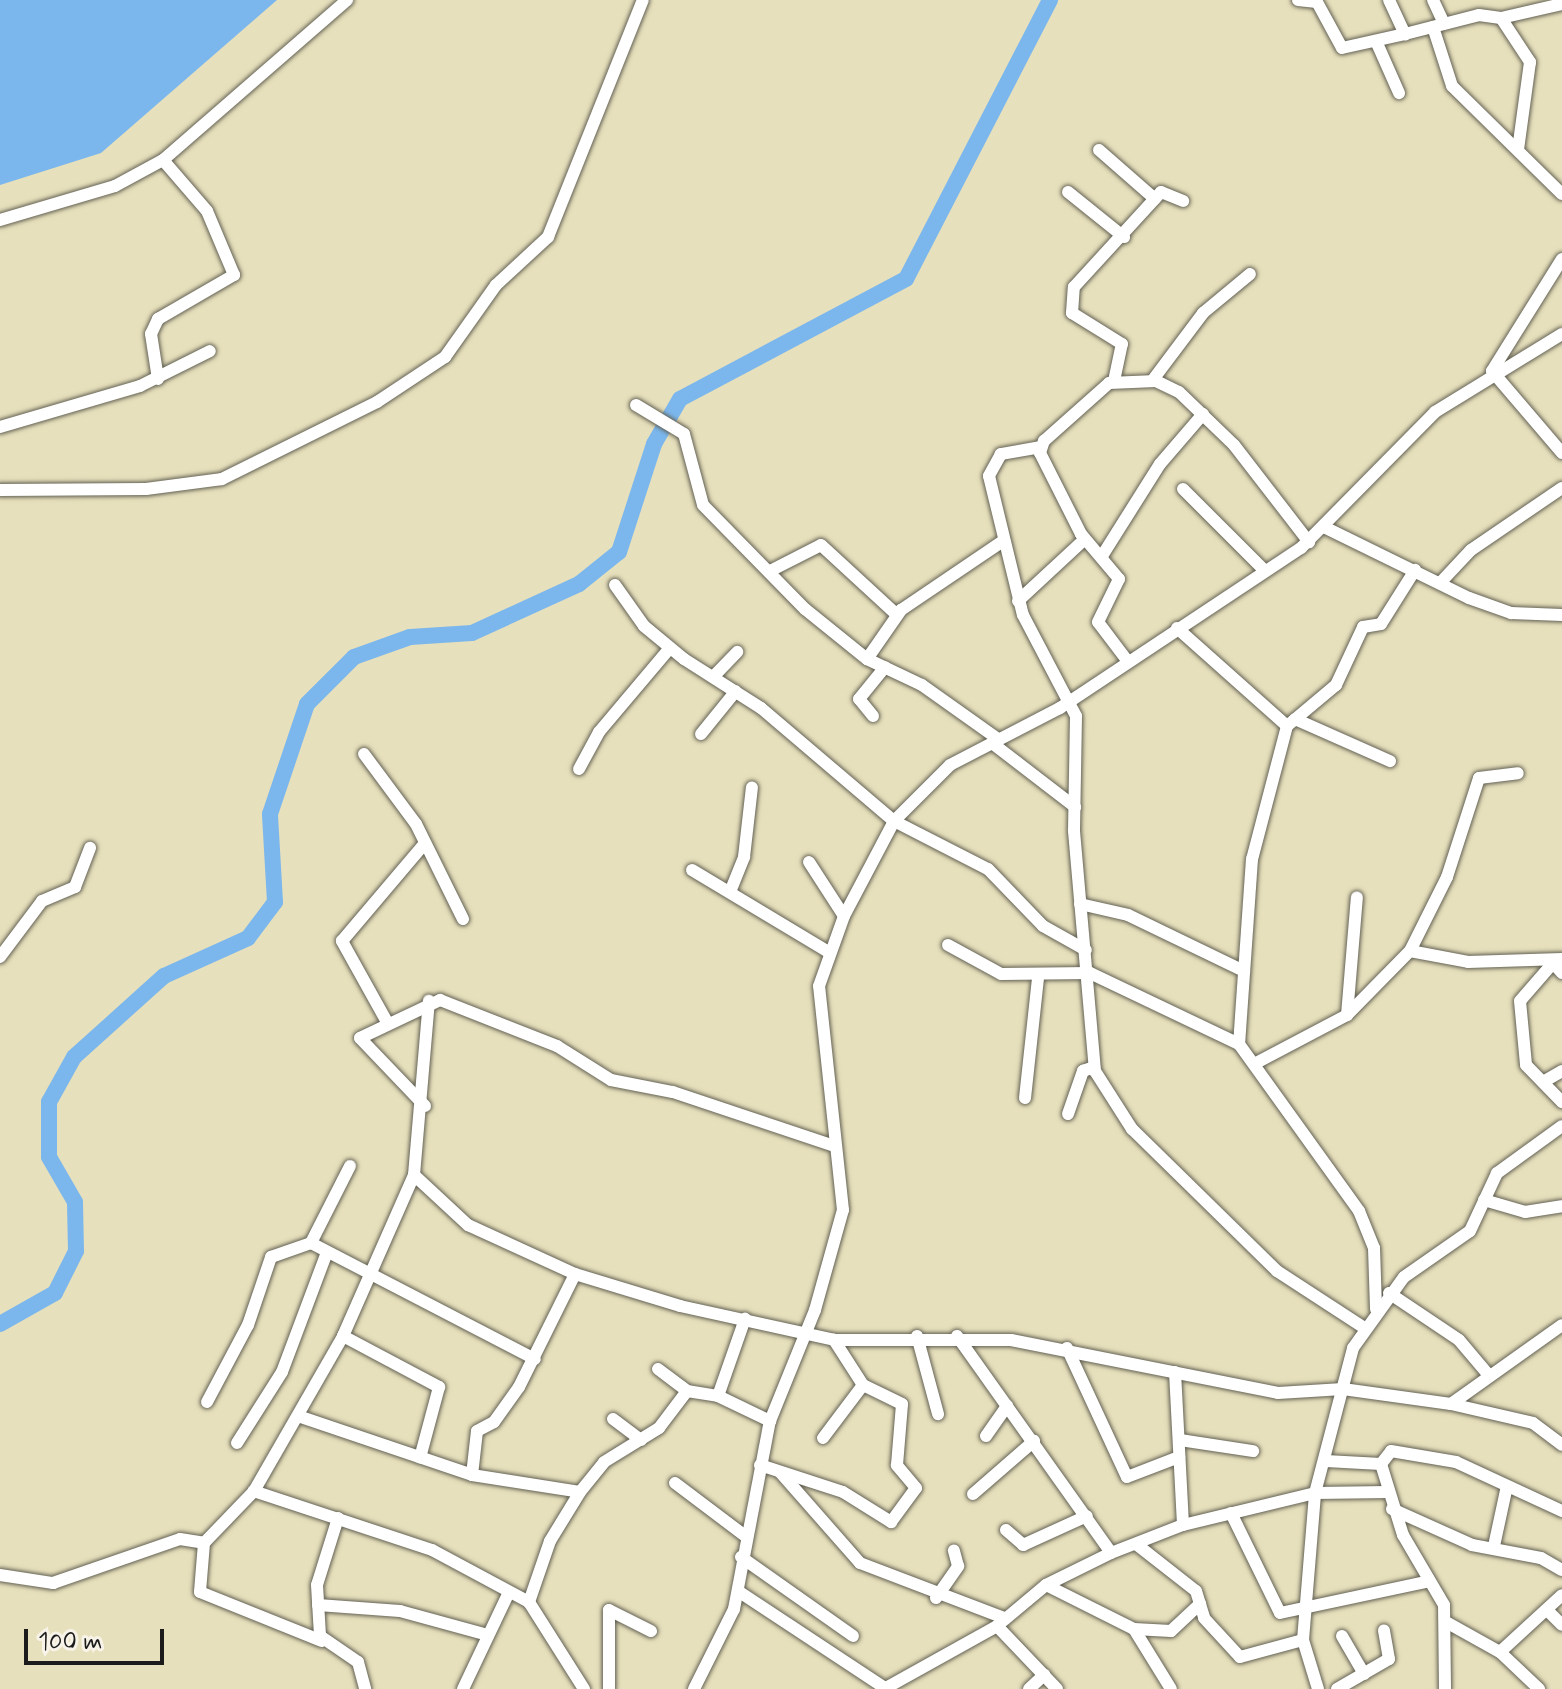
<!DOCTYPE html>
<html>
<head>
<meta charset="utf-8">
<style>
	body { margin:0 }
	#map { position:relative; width:1562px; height:1689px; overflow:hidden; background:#e7e0bc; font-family:Mynerve,sans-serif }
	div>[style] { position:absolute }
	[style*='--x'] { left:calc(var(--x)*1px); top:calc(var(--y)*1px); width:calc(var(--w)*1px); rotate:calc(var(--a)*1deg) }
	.water>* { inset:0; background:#7bb7ed }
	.river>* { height:16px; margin:-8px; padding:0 8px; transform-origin:8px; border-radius:8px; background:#7bb7ed }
	.roads { filter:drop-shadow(0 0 2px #636154) drop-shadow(0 0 2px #636154) }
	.minor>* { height:12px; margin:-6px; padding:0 6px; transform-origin:6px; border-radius:6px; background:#fff }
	span { translate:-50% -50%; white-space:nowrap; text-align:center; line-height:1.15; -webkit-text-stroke:6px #f7f3e8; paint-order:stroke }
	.scale { position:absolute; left:24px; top:1629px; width:140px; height:36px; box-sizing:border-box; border:4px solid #1c1c1c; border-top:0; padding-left:10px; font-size:24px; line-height:28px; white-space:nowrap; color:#1c1c1c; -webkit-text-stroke:6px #f7f3e8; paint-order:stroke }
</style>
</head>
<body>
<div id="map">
	<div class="water">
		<i style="clip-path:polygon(0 0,277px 0,101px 153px,0 185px)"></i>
	</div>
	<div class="river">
		<i style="--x:0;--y:1324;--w:63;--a:-29.4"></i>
		<i style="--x:55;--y:1293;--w:47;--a:-63.4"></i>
		<i style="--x:76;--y:1251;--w:49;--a:-91.2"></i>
		<i style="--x:75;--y:1202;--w:52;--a:-120"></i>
		<i style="--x:49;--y:1157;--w:55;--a:-90"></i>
		<i style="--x:49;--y:1102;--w:51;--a:-60.9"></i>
		<i style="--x:74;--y:1057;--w:121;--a:-42"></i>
		<i style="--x:164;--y:976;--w:92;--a:-24.3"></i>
		<i style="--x:248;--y:938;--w:45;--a:-53.1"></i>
		<i style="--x:275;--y:902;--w:88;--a:-93.3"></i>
		<i style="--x:270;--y:814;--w:116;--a:-71.4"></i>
		<i style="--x:307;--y:704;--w:66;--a:-45"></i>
		<i style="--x:354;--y:657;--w:59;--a:-19.7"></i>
		<i style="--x:410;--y:637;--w:62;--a:-3.7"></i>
		<i style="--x:472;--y:633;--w:118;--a:-24.6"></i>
		<i style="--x:579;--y:584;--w:51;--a:-38.7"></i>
		<i style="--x:619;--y:552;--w:114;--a:-72"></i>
		<i style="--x:654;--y:444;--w:52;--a:-60"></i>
		<i style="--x:680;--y:399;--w:256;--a:-28"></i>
		<i style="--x:906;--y:279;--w:314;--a:-62.7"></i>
	</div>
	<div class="roads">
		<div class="minor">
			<i style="--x:1298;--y:0;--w:19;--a:6"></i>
			<i style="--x:1317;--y:2;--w:52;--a:61.5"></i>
			<i style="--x:1342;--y:48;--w:65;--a:-12.5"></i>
			<i style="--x:1389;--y:0;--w:38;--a:65"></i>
			<i style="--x:1405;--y:34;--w:76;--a:-14.4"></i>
			<i style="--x:1479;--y:15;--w:22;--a:8"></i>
			<i style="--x:1501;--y:18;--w:53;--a:56.6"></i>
			<i style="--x:1530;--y:62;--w:89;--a:97.8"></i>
			<i style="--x:1433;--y:0;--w:26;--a:65"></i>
			<i style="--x:1501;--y:18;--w:63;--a:-12.9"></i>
			<i style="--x:1433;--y:27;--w:62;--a:72.1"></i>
			<i style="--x:1452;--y:86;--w:154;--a:44.5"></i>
			<i style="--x:1376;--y:41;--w:57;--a:66.1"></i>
			<i style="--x:1099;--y:150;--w:74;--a:41.2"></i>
			<i style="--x:1068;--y:192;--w:72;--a:38.8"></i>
			<i style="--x:0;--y:220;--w:120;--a:-16.5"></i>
			<i style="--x:115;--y:186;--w:55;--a:-28.4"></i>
			<i style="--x:163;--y:160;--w:244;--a:-41"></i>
			<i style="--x:1562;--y:259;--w:132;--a:122"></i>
			<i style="--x:1492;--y:371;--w:108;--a:49.5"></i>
			<i style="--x:158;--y:379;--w:46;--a:-98.8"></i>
			<i style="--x:151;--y:334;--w:17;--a:-65"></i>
			<i style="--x:158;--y:319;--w:88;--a:-30.1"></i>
			<i style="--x:234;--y:275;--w:69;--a:-112.9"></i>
			<i style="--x:207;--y:211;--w:67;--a:-130.8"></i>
			<i style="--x:1114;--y:381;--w:38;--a:-78"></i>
			<i style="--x:1122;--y:344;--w:59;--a:-148.2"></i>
			<i style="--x:1072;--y:313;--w:26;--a:-86"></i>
			<i style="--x:1074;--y:287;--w:129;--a:-47.5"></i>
			<i style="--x:1161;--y:192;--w:24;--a:22"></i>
			<i style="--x:1152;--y:381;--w:85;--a:-53.1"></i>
			<i style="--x:1203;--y:313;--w:61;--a:-39.7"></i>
			<i style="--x:636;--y:405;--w:56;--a:31.1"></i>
			<i style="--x:684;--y:434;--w:73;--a:75"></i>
			<i style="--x:703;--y:505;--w:146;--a:45.6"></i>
			<i style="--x:805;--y:609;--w:80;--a:38.9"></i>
			<i style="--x:867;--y:659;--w:61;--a:25.3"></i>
			<i style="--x:922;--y:685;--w:93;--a:35.4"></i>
			<i style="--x:0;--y:427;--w:146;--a:-16.3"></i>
			<i style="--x:140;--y:386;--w:78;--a:-26.6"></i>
			<i style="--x:1041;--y:447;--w:41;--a:170.1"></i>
			<i style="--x:1001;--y:454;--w:25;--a:119"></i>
			<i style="--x:989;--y:476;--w:143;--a:76.3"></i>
			<i style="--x:1023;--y:615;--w:114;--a:62.3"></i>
			<i style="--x:1076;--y:716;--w:115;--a:91"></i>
			<i style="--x:1074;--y:831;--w:241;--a:85"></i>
			<i style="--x:1095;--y:1071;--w:69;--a:57.5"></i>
			<i style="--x:1132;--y:1129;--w:203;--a:44.4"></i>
			<i style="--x:1277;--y:1271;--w:103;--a:33.1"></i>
			<i style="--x:1183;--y:489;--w:116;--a:45"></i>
			<i style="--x:0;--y:490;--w:146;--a:-0.4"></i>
			<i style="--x:146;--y:489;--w:77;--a:-7.5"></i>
			<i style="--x:222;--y:479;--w:173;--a:-26.4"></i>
			<i style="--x:377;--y:402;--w:82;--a:-33.5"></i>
			<i style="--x:445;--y:357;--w:88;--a:-54.7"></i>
			<i style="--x:496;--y:285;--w:71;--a:-42.7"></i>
			<i style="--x:548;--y:237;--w:255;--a:-68.2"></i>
			<i style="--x:1324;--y:527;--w:161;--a:26.1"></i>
			<i style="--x:1469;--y:598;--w:45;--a:19.7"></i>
			<i style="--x:1511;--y:613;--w:51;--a:2.2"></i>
			<i style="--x:1102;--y:556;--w:109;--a:-57.8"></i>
			<i style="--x:1160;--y:464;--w:66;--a:-49.3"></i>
			<i style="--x:770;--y:571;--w:57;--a:-27"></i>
			<i style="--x:821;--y:545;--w:103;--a:42.6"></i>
			<i style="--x:1440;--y:583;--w:45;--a:-46.8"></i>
			<i style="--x:1471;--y:550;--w:110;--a:-34.3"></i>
			<i style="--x:615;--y:585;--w:50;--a:54.7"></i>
			<i style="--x:644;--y:626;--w:52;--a:39.5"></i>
			<i style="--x:684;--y:659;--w:91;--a:32.5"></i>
			<i style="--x:761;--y:708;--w:175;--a:40.4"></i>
			<i style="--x:894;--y:821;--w:106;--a:27.1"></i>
			<i style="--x:988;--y:869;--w:79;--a:46"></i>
			<i style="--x:1043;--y:926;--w:49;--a:29.2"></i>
			<i style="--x:1018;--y:601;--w:91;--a:-42.8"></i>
			<i style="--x:1177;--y:628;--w:147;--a:41.7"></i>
			<i style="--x:1287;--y:726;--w:138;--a:104.7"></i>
			<i style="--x:1252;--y:859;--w:185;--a:94"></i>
			<i style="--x:867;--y:659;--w:60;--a:-55.2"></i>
			<i style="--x:901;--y:610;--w:123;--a:-34.1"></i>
			<i style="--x:1126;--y:659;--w:46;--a:-127.1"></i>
			<i style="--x:1098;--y:622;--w:48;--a:-64"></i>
			<i style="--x:1119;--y:579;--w:59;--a:-130.2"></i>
			<i style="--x:1081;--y:534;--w:91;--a:-116.8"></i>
			<i style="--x:1040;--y:453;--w:13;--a:-72"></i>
			<i style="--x:1044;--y:441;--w:87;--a:-41.7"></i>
			<i style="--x:1109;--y:383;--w:47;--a:-2.4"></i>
			<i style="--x:1156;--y:381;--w:25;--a:26"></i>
			<i style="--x:1179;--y:392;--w:76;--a:43.9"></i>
			<i style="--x:1234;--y:445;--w:123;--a:52.3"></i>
			<i style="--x:713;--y:677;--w:35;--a:-46"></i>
			<i style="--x:873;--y:716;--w:22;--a:-129"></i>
			<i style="--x:859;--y:699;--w:41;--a:-50.9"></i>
			<i style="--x:1295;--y:719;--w:104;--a:23.9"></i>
			<i style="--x:1287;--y:726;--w:64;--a:-39.9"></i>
			<i style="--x:1336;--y:685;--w:64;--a:-65"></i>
			<i style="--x:1363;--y:627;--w:18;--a:-9"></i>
			<i style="--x:1381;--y:624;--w:64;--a:-57.8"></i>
			<i style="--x:701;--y:734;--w:55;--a:-50.9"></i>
			<i style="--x:992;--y:743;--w:105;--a:37.6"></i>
			<i style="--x:364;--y:754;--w:87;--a:53.4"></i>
			<i style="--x:416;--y:824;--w:106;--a:63.7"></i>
			<i style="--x:579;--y:769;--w:42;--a:-61.6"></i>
			<i style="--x:599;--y:732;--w:110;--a:-49.8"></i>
			<i style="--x:809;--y:862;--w:64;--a:57.1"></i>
			<i style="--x:692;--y:870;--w:161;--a:31"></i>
			<i style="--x:730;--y:892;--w:38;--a:-68"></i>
			<i style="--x:744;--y:857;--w:70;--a:-83.5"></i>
			<i style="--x:1080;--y:904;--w:49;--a:12.9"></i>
			<i style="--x:1128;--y:915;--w:129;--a:25.8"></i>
			<i style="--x:948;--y:945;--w:60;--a:28.7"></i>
			<i style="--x:1001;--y:974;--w:89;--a:-0.6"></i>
			<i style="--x:1090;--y:973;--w:165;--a:25.5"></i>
			<i style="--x:1239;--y:1044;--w:206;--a:54.3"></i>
			<i style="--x:1359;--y:1211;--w:40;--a:68"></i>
			<i style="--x:1374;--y:1248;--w:61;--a:88.1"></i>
			<i style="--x:1410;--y:951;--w:59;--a:10.7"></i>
			<i style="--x:1468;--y:962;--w:94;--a:-1.8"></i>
			<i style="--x:0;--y:957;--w:70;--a:-53.1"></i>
			<i style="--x:42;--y:901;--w:36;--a:-23"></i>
			<i style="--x:75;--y:887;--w:42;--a:-69"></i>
			<i style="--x:1562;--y:973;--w:13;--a:-132"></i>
			<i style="--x:1553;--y:963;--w:50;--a:131"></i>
			<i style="--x:1520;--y:1001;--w:64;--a:84.6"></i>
			<i style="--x:1526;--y:1065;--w:52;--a:45.8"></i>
			<i style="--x:1347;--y:1015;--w:118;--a:-85.2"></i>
			<i style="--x:387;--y:1022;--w:93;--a:-119.1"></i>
			<i style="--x:342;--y:941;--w:128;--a:-49.7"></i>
			<i style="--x:1256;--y:1063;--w:103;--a:-27.8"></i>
			<i style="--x:1347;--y:1015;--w:90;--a:-45.5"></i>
			<i style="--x:1410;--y:951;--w:83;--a:-63.4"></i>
			<i style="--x:1447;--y:877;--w:104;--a:-72.1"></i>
			<i style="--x:1479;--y:778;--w:39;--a:-7"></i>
			<i style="--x:1543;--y:1082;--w:22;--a:-30"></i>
			<i style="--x:1025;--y:1098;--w:121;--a:-83.8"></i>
			<i style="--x:425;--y:1106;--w:94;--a:-133.7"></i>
			<i style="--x:360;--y:1038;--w:89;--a:-25.4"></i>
			<i style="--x:440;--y:1000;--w:126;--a:21.5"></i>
			<i style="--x:557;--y:1046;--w:64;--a:32.2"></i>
			<i style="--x:611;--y:1080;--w:63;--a:11"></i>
			<i style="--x:673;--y:1092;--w:170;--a:18.5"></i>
			<i style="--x:1068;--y:1114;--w:46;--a:-70.8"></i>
			<i style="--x:1083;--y:1071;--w:12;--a:-20"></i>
			<i style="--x:350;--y:1166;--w:86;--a:116.9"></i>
			<i style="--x:311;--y:1243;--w:252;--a:27.4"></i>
			<i style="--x:414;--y:1175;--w:175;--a:-85.1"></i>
			<i style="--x:1484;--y:1200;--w:43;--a:16.3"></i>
			<i style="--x:1525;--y:1212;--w:37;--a:-9"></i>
			<i style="--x:1389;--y:1293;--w:84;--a:33.9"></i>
			<i style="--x:1459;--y:1340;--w:43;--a:49.7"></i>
			<i style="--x:343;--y:1336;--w:109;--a:28"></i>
			<i style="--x:439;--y:1387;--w:73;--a:105"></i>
			<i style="--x:917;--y:1336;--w:81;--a:74.9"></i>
			<i style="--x:957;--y:1336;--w:266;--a:54.6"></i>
			<i style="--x:1067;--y:1348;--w:142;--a:65.1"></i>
			<i style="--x:1127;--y:1477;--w:56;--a:-21"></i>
			<i style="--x:658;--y:1369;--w:36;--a:37"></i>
			<i style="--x:1175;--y:1372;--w:153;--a:87"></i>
			<i style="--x:718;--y:1396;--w:82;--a:-70.7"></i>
			<i style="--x:207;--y:1402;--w:87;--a:-62"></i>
			<i style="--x:248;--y:1325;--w:72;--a:-71.3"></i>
			<i style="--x:271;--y:1257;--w:42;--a:-19.3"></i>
			<i style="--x:1451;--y:1404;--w:136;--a:-35.4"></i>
			<i style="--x:301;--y:1417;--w:181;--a:18.7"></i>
			<i style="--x:472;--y:1475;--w:109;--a:8.9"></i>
			<i style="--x:580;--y:1492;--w:57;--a:121.5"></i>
			<i style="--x:550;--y:1541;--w:65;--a:109"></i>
			<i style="--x:613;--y:1419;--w:35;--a:37"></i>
			<i style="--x:986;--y:1436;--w:37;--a:-55"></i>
			<i style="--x:823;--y:1438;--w:66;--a:-53"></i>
			<i style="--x:1180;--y:1440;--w:74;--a:8.6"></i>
			<i style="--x:237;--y:1443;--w:84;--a:-57.6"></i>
			<i style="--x:282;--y:1372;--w:128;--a:-69.4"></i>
			<i style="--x:1326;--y:1461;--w:55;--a:3.1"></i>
			<i style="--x:1381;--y:1464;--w:16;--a:-52"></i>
			<i style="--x:1391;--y:1451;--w:66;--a:9.6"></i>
			<i style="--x:1456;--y:1462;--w:117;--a:24.8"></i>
			<i style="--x:1381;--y:1464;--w:74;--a:72.8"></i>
			<i style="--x:1403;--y:1535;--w:81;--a:59.6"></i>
			<i style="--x:1444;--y:1605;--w:84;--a:89.3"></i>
			<i style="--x:760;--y:1465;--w:87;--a:18"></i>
			<i style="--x:843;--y:1492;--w:57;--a:32"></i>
			<i style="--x:891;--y:1522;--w:42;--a:-53.7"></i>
			<i style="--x:916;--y:1488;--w:30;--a:-130"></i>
			<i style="--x:897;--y:1465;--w:61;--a:-85.3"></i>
			<i style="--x:902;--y:1404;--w:43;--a:-154"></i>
			<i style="--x:863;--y:1385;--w:54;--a:-122.8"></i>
			<i style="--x:780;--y:1472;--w:121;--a:48.7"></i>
			<i style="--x:860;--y:1563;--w:154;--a:20.9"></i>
			<i style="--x:472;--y:1475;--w:44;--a:-83.5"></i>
			<i style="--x:477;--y:1431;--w:19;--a:-28"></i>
			<i style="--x:494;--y:1422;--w:43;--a:-54.5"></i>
			<i style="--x:519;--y:1387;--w:126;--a:-63.6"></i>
			<i style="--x:675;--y:1483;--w:88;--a:37.1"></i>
			<i style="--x:580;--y:1492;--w:38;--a:-51"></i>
			<i style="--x:604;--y:1462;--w:65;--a:-31.7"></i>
			<i style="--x:659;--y:1428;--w:46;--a:-52.9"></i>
			<i style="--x:687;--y:1391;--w:31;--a:9"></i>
			<i style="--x:718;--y:1396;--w:58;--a:25.7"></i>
			<i style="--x:973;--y:1494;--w:81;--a:-41"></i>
			<i style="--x:1392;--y:1509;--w:88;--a:24.2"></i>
			<i style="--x:1472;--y:1545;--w:70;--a:10.7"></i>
			<i style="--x:1541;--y:1558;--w:24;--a:30"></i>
			<i style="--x:1231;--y:1513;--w:111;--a:63.9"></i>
			<i style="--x:1280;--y:1613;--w:153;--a:-12"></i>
			<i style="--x:338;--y:1518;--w:70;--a:107.4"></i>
			<i style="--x:317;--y:1585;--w:51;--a:86.6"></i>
			<i style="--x:320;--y:1636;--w:46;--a:34.4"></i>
			<i style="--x:358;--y:1662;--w:28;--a:75"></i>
			<i style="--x:1006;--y:1530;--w:23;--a:41"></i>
			<i style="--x:1023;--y:1545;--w:70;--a:-24.4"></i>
			<i style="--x:204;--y:1543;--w:49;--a:94.7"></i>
			<i style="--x:200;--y:1592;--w:131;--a:21.9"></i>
			<i style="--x:1136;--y:1544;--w:76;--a:38.1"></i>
			<i style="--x:1196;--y:1591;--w:28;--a:73"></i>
			<i style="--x:1204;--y:1618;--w:53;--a:47.3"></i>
			<i style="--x:1240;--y:1657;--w:65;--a:-15.1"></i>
			<i style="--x:1494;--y:1546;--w:61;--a:-77.8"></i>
			<i style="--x:741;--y:1557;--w:137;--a:35.2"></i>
			<i style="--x:0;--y:1575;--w:54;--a:8.6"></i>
			<i style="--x:53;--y:1583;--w:134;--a:-19.1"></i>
			<i style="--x:180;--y:1539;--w:24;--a:9"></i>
			<i style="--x:204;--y:1543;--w:72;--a:-46.1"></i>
			<i style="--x:1046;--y:1585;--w:98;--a:26.6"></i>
			<i style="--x:1134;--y:1629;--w:70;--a:58.3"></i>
			<i style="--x:738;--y:1591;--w:176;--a:33.4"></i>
			<i style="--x:936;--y:1598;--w:39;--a:-55"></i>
			<i style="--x:958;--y:1566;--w:16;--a:-105"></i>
			<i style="--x:318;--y:1605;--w:82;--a:4.2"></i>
			<i style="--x:400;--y:1611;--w:91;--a:15.3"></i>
			<i style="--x:1549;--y:1612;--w:18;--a:45"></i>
			<i style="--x:1446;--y:1622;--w:62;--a:29.1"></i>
			<i style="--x:1500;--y:1652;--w:54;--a:43.5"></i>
			<i style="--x:997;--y:1626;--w:87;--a:46.4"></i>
			<i style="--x:1134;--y:1629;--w:37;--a:3"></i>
			<i style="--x:1171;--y:1631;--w:40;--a:-43"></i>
			<i style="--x:1342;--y:1636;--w:44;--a:59.9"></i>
			<i style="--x:1500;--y:1652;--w:84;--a:-42.6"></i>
			<i style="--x:463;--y:1689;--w:107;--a:-64.6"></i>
			<i style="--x:584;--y:1689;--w:103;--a:-122.3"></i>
			<i style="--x:529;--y:1602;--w:110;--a:-151.8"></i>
			<i style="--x:432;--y:1550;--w:188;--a:-161.7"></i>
			<i style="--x:254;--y:1491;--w:179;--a:-60.1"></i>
			<i style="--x:343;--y:1336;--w:176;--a:-66.2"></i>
			<i style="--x:414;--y:1175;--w:74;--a:42.8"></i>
			<i style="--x:468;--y:1225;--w:118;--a:24.6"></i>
			<i style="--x:575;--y:1274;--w:110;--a:16.9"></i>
			<i style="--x:680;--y:1306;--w:158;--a:12.4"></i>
			<i style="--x:834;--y:1340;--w:177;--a:0"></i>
			<i style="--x:1011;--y:1340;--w:272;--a:11.2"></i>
			<i style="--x:1278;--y:1393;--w:65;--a:-3.5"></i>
			<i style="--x:1343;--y:1389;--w:109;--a:7.9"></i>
			<i style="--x:1451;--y:1404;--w:84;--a:13"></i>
			<i style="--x:1533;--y:1423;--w:36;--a:37"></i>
			<i style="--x:609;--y:1689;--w:79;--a:-90"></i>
			<i style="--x:609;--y:1610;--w:47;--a:26.6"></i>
			<i style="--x:694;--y:1689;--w:89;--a:-63.4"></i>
			<i style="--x:734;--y:1609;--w:191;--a:-79.2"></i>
			<i style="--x:770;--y:1421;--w:120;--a:-67.9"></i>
			<i style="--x:815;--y:1310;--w:104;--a:-74.4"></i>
			<i style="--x:843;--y:1210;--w:225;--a:-96.1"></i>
			<i style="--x:819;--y:986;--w:74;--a:-70.3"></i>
			<i style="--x:844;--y:916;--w:107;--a:-62.2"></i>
			<i style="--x:894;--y:821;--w:79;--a:-45"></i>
			<i style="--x:950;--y:765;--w:124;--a:-27.4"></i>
			<i style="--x:1060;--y:708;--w:289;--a:-33.6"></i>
			<i style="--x:1301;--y:548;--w:191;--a:-45.4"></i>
			<i style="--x:1435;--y:412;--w:149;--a:-31.6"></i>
			<i style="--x:884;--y:1689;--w:129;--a:-29.1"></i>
			<i style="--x:997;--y:1626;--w:64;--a:-39.9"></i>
			<i style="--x:1046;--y:1585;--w:72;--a:-26.2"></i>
			<i style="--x:1111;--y:1553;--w:77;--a:-21.3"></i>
			<i style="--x:1183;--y:1525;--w:136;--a:-13.6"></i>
			<i style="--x:1315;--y:1493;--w:73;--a:-0.8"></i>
			<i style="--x:1029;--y:1689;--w:21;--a:-43"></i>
			<i style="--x:1318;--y:1689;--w:51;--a:-107"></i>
			<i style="--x:1303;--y:1640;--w:147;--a:-85.3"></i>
			<i style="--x:1315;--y:1493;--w:150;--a:-75.3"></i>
			<i style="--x:1353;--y:1348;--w:87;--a:-54.3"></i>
			<i style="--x:1404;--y:1277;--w:80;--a:-34.9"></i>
			<i style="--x:1470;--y:1231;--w:64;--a:-65"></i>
			<i style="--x:1497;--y:1173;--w:80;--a:-35.9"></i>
			<i style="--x:1337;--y:1689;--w:60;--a:-30"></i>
			<i style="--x:1389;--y:1659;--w:29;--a:-100"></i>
		</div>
	</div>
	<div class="scale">100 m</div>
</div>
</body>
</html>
